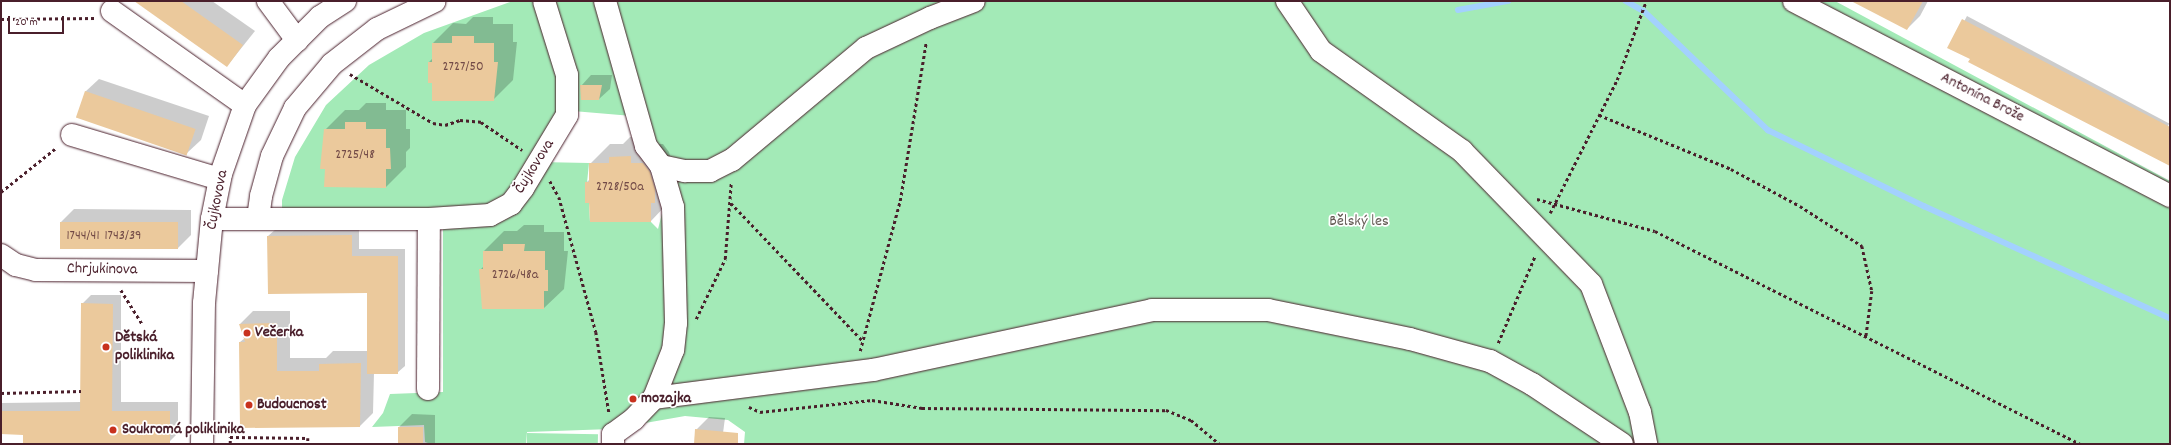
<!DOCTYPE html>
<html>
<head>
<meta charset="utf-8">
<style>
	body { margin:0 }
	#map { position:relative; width:2171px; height:445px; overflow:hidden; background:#fff; font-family:Dekko,sans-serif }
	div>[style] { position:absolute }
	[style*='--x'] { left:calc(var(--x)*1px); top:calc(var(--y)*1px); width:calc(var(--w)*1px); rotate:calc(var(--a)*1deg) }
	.green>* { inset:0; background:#a3eab7; transform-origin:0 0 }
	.shadow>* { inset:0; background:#0003; transform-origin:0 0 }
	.stream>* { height:5.5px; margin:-2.75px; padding:0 2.75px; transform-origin:2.75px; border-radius:2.75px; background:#a3d1fe }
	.building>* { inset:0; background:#ebc99c; transform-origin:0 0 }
	.path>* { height:2.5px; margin-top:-1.25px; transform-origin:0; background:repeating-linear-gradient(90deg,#4a1f2b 0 3px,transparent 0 6px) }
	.roads { filter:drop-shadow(0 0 1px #4a1f2b) drop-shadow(0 0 1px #4a1f2b) }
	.minor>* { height:22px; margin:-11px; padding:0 11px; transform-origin:11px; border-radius:11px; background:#fff }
	.dots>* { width:11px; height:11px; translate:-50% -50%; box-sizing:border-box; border:2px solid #fff; border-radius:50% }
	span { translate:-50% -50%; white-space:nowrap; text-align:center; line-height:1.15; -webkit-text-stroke:3.5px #fff; paint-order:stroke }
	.number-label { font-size:14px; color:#724a47 }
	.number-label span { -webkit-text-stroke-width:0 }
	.street-label { font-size:16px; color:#4a1f2b }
	.park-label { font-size:16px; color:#655c55 }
	.poi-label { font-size:16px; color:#4a1f2b; font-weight:700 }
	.left { translate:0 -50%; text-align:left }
	.frame { position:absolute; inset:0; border:2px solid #4a1f2b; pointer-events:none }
	.scale { position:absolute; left:8px; top:16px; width:56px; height:18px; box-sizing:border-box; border:2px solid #4a1f2b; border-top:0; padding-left:5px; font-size:12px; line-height:14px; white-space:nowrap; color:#4a1f2b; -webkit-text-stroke:3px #fff; paint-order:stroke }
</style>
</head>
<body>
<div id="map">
	<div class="green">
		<i style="clip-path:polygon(513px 1px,544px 1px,567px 115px,539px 162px,589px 163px,585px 203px,589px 203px,590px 222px,651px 222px,658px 229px,665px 202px,632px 116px,573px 111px,549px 1px,1835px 1px,2170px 181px,2170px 444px,744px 444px,745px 432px,728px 420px,685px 416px,611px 429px,527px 432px,526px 444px,431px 444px,425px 442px,424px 425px,372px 427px,383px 413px,390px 394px,443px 392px,443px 228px,282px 218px,282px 200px,295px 157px,326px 105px,369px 65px,424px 33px)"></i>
		<i style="left:527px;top:433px;width:71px;height:11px;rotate:1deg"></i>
	</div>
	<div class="shadow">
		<i style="clip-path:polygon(136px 1px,212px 1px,255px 31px,227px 66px)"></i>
		<i style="clip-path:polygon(1853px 1px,1928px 1px,1920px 16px,1907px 29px)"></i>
		<i style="left:1967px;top:16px;width:229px;height:36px;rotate:28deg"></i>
		<i style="clip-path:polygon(473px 17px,493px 17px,493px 24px,513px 24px,513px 42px,517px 42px,513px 80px,493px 100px,433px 82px,429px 62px,433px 58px,433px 43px,453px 23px,466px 24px)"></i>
		<i style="clip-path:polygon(591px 75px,612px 75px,610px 89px,599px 99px,581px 86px)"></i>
		<i style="clip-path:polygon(99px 79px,209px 116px,201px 140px,187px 153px,85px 92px)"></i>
		<i style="clip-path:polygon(366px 103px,386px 103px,386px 110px,406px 110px,406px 129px,410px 129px,410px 148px,406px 152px,406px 167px,386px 187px,325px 130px,345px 110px,359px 110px)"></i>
		<i style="clip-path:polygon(630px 137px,650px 137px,650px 144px,663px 144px,669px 152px,674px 169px,670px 201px,651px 221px,590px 202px,586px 183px,590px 179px,590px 164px,610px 144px,623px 144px)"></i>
		<i style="clip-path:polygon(74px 209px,191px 210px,191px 235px,178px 248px,61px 222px)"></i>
		<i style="clip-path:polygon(524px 225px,544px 225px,544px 232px,564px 232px,564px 251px,568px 251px,564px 289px,544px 308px,480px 270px,484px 266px,484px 251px,504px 231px,517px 231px)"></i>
		<i style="clip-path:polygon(359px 228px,359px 249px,405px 249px,405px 366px,397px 373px,374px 373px,373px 413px,360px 426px,241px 427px,240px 342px,245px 338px,240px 324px,253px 311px,290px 311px,290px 358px,326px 358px,333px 351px,368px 351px,368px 292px,268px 236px,276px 229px)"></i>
		<i style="clip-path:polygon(91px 295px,121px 295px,121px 402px,178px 402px,178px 433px,169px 442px,86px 444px,86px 442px,24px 434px,1px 433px,1px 403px,81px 402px,82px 304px)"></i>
		<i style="clip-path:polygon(412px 414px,435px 415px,435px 444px,398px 444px,399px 427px)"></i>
		<i style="clip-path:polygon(709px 417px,725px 418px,723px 433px,713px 444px,695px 444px,696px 430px)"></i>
	</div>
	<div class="stream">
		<i style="--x:1626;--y:1;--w:16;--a:30"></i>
		<i style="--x:1458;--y:10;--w:51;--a:-10.2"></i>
		<i style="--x:1644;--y:11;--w:172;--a:43.8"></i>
		<i style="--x:1768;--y:130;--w:174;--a:26"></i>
		<i style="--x:1924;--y:206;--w:270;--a:24.5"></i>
	</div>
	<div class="building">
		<i style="clip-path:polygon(134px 1px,181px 1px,243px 45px,227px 67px)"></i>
		<i style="clip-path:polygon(1851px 1px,1923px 1px,1907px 30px)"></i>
		<i style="clip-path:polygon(1962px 19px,2170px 127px,2170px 166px,1968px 62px,1970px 59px,1947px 48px)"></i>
		<i style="clip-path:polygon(452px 36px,474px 36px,474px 43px,494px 43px,494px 62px,498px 62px,494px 101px,432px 101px,432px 83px,428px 83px,428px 62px,432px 62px,432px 43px,452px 43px)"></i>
		<i style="clip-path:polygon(580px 85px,602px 85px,599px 100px,581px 100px)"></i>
		<i style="left:85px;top:91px;width:117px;height:28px;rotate:19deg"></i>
		<i style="clip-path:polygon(345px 122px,366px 122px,366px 129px,386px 129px,386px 148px,390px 148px,391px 169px,386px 169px,386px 188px,324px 187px,325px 169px,320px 169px,324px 129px,345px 129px)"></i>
		<i style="clip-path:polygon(631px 156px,631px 163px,643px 163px,650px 172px,655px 189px,655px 203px,651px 203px,651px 222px,590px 222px,589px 203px,585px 203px,585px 182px,589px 182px,589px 163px,609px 163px,609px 157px)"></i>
		<i style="left:60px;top:222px;width:118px;height:27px"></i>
		<i style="clip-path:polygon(352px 235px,352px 256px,398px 256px,398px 374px,367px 374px,367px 293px,268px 294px,267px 236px)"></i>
		<i style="clip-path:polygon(503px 244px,525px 244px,524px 251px,545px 251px,545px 270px,548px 270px,548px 291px,544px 291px,544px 309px,482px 309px,479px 269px,483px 269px,483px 251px,503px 251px)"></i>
		<i style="clip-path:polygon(81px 303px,113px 304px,112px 411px,170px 411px,170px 443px,23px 443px,23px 435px,1px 434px,1px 411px,80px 411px)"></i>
		<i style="clip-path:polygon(277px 323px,277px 371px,319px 371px,319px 364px,361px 363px,360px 427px,240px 428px,239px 342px,245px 342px,239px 324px)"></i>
		<i style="left:398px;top:427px;width:25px;height:16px"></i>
		<i style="clip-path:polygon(695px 429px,738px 433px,738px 444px,694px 444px)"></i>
	</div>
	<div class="path">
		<i style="--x:1;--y:19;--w:94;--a:-0.6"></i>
		<i style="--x:350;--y:74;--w:96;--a:30.6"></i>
		<i style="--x:433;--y:123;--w:12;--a:9"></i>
		<i style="--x:445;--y:125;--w:16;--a:-18"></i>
		<i style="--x:460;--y:120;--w:21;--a:5"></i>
		<i style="--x:481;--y:122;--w:50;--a:34.3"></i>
		<i style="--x:1599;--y:115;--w:143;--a:22.2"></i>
		<i style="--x:1731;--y:169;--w:78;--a:28.2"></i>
		<i style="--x:1800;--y:206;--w:74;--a:32.8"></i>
		<i style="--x:1862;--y:246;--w:46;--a:77.5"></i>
		<i style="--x:1872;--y:291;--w:46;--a:97.4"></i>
		<i style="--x:550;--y:181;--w:18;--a:61"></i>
		<i style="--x:559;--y:197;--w:140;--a:74.7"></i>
		<i style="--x:596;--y:332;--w:81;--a:80.8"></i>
		<i style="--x:1;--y:192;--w:70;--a:-38.7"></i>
		<i style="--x:1537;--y:199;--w:122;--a:15.2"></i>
		<i style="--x:1655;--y:231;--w:475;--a:26.6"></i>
		<i style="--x:731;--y:203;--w:191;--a:46.3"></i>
		<i style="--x:1550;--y:213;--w:149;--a:-63.3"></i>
		<i style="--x:1617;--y:80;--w:84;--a:-69.8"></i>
		<i style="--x:121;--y:290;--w:40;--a:58"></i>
		<i style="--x:696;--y:319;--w:67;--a:-64.2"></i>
		<i style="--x:725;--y:259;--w:76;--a:-85.5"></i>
		<i style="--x:1498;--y:343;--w:95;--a:-67"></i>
		<i style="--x:860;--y:351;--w:155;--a:-75.1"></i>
		<i style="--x:900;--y:201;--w:161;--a:-80.7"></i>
		<i style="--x:1;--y:393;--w:80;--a:-1.4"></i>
		<i style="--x:749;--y:407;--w:12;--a:24"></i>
		<i style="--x:760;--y:412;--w:113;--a:-6.1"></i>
		<i style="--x:872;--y:400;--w:51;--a:9.1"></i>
		<i style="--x:922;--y:408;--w:244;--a:0.5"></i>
		<i style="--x:1166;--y:410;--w:27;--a:22"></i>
		<i style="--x:1191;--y:420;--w:38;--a:40"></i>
		<i style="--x:230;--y:444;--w:7;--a:-90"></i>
		<i style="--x:230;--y:437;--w:78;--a:0.7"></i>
		<i style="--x:308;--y:438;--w:6;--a:90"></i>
	</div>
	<div class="roads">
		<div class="minor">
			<i style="--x:268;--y:1;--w:49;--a:53.4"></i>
			<i style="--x:605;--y:1;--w:151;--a:74.2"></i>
			<i style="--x:646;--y:146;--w:25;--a:53"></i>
			<i style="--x:661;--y:166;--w:43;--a:73.7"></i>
			<i style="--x:673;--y:207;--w:116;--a:88.5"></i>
			<i style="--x:676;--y:323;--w:27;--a:96"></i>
			<i style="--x:673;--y:350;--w:52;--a:111.6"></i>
			<i style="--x:654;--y:398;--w:29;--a:134"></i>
			<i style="--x:634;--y:419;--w:26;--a:144"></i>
			<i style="--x:613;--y:434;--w:10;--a:90"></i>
			<i style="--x:1287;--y:1;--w:60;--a:55.8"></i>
			<i style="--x:1321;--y:51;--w:173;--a:35.3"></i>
			<i style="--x:1462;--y:151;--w:185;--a:45.9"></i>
			<i style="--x:1591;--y:284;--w:137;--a:69.1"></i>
			<i style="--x:1640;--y:412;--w:33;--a:79"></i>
			<i style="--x:1794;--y:1;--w:424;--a:27.4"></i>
			<i style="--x:112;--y:11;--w:163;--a:35.3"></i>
			<i style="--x:72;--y:135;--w:154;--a:16.6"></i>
			<i style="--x:661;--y:166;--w:25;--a:12"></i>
			<i style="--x:685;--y:171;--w:25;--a:0"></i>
			<i style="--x:710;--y:171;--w:25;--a:-27"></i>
			<i style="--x:732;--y:160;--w:175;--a:-39.9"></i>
			<i style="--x:866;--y:48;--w:71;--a:-25.1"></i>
			<i style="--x:930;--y:18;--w:47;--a:-21.1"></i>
			<i style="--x:258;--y:218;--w:22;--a:-82"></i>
			<i style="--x:261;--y:196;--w:41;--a:-74.6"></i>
			<i style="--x:272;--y:156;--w:53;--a:-64.4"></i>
			<i style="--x:295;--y:108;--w:57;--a:-49.9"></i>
			<i style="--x:332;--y:64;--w:57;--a:-37.9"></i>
			<i style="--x:377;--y:29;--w:64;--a:-25.8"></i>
			<i style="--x:212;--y:219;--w:217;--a:0"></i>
			<i style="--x:429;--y:219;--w:61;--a:-3.8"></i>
			<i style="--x:490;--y:215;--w:24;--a:-28"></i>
			<i style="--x:511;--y:204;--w:20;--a:-53"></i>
			<i style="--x:523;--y:188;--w:85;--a:-58.9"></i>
			<i style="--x:567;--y:115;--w:40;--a:-90"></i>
			<i style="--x:567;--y:75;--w:77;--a:-107.3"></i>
			<i style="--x:1;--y:255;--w:18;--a:34"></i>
			<i style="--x:16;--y:265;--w:21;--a:14"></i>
			<i style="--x:36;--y:270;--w:171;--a:0.3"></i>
			<i style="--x:428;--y:389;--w:170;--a:-89.7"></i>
			<i style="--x:654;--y:398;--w:221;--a:-7.3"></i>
			<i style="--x:873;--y:370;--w:285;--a:-12.1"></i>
			<i style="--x:1152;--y:310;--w:116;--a:0"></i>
			<i style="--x:1268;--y:310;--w:145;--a:11.5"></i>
			<i style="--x:1410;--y:339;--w:83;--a:15.4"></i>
			<i style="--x:1490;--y:361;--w:48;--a:28.7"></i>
			<i style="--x:1532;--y:384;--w:108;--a:33.7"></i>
			<i style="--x:202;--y:444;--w:141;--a:-89.2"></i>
			<i style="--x:204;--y:303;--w:84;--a:-84.6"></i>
			<i style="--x:212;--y:219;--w:46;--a:-78.7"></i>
			<i style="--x:221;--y:174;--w:73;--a:-70.8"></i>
			<i style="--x:245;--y:105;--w:58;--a:-54.1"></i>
			<i style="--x:279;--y:58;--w:58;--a:-45"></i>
			<i style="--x:320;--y:17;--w:30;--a:-33"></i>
		</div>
	</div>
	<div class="dots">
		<i style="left:247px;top:333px;background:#c8321e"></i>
		<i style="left:106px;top:347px;background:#c8321e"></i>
		<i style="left:633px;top:399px;background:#c8321e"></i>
		<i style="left:249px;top:405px;background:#c8321e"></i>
		<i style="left:113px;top:430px;background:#c8321e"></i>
	</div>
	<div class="number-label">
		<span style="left:463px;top:67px">2727/50</span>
		<span style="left:355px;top:155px">2725/48</span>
		<span style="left:620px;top:187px">2728/50a</span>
		<span style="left:83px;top:236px">1744/41</span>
		<span style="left:123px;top:236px">1743/39</span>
		<span style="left:515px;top:275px">2726/48a</span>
	</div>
	<div class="street-label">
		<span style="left:1982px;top:98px;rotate:27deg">Antonína Brože</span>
		<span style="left:535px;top:167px;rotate:-58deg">Čujkovova</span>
		<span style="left:218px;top:200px;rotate:-79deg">Čujkovova</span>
		<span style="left:102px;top:270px;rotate:1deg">Chrjukinova</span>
	</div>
	<div class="park-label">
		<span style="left:1359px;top:222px">Bělský les</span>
	</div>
	<div class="poi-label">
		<span class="left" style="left:255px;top:333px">Večerka</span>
		<span class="left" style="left:115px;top:347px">Dětská<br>poliklinika</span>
		<span class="left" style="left:641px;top:399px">mozajka</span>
		<span class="left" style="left:257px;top:405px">Budoucnost</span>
		<span class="left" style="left:122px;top:430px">Soukromá poliklinika</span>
	</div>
	<div class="frame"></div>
	<div class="scale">20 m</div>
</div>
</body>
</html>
